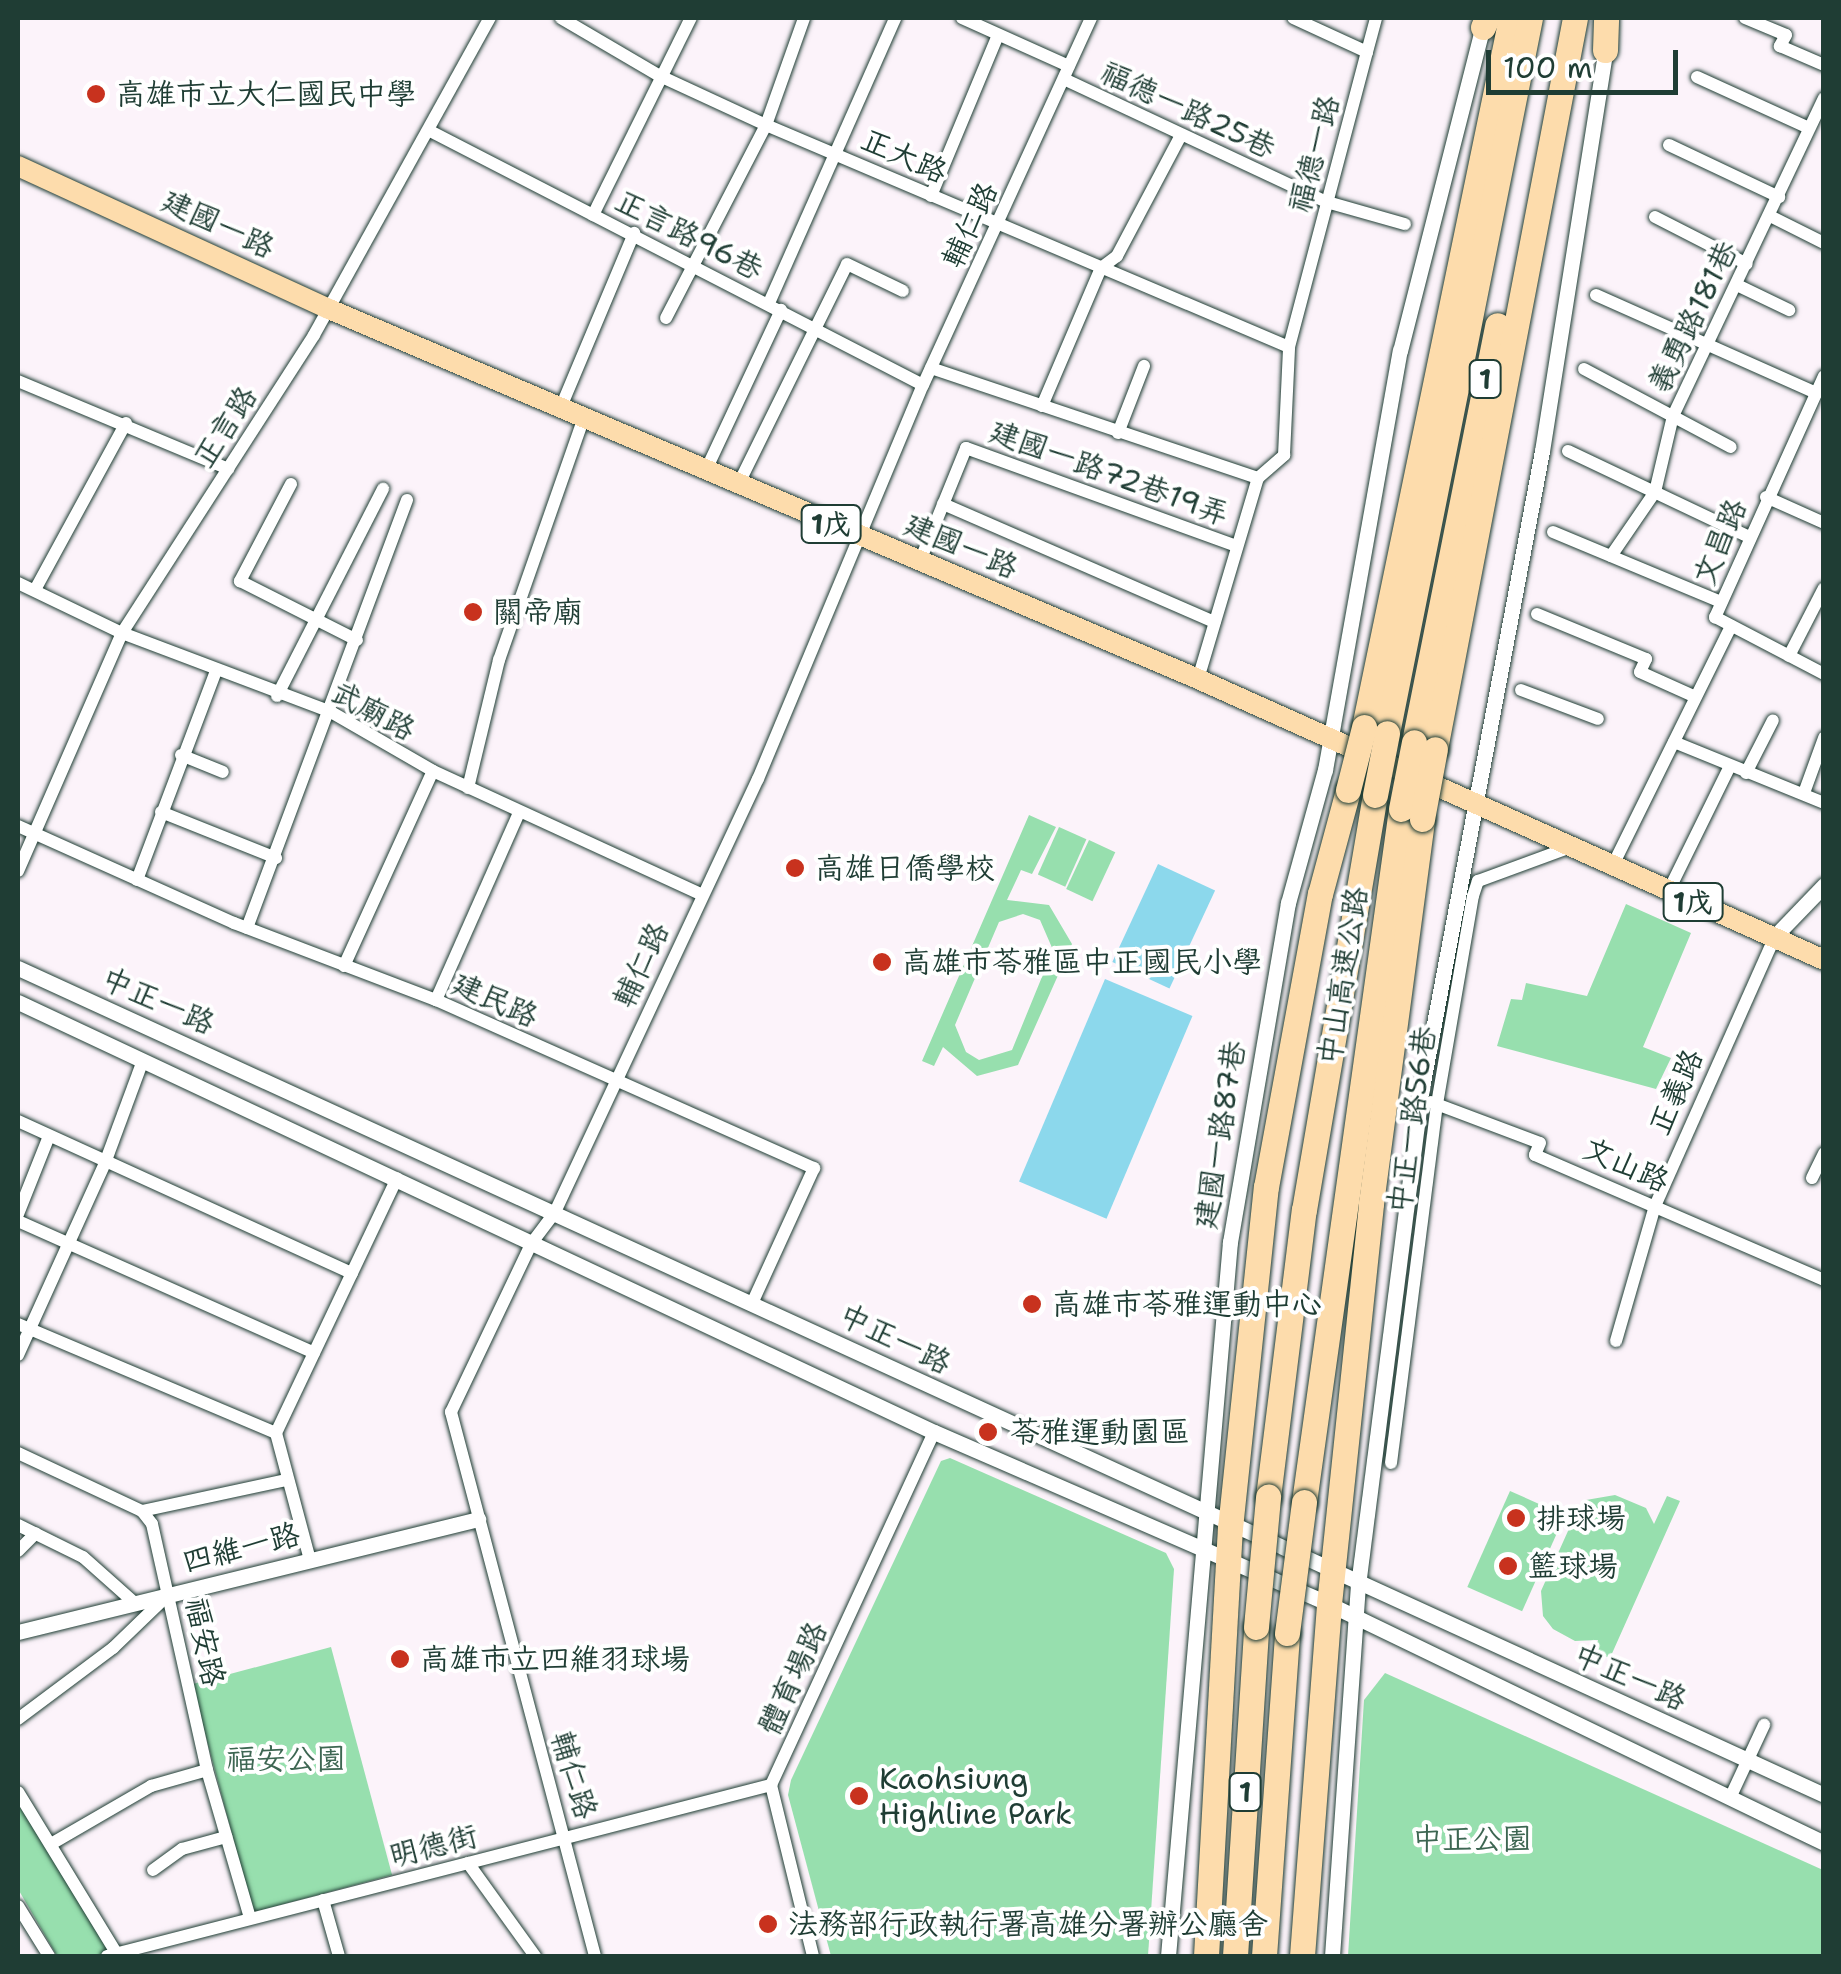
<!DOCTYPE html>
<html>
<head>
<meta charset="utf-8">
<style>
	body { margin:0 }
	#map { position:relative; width:1841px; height:1974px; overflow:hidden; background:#fcf3fa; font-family:"Shantell Sans","LXGW WenKai TC",sans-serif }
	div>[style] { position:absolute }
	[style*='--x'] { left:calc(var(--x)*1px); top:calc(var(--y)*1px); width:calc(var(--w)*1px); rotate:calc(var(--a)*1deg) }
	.green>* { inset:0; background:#97dfae; transform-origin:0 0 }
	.water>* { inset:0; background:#8cd8ec; transform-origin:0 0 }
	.roads { filter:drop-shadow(0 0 2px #1f3d34) drop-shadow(0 0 2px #1f3d34) }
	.minor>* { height:12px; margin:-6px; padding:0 6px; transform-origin:6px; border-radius:6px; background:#fff }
	.tertiary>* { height:15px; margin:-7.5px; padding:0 7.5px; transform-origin:7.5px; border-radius:7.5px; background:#fff }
	.primary>* { height:20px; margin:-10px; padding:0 10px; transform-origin:10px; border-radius:10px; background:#fddcac }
	.motorway>* { height:25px; margin:-12.5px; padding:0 12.5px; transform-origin:12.5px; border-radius:12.5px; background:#fddcac }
	.bridges { filter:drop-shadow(0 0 2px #1f3d34) drop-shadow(0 0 2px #1f3d34) }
	.motorway-bridge>* { height:25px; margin:-12.5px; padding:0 12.5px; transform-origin:12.5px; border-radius:12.5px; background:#fddcac }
	.dots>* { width:28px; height:28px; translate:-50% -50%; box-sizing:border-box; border:5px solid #fff; border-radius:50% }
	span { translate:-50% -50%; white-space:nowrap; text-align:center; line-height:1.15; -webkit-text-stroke:8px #fff; paint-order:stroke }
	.shield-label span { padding:2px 8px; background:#fff; border:2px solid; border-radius:8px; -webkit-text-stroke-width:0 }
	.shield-label { font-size:28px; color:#1f3d34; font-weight:700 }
	.poi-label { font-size:30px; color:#1f3d34 }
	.left { translate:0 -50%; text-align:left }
	.street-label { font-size:30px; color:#1f3d34 }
	.park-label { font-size:30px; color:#3d6652 }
	.frame { position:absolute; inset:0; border:20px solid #1f3d34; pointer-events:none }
	.scale { position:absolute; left:1486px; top:50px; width:192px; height:45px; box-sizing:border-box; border:5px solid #1f3d34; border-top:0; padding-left:12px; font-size:30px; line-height:35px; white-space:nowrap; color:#1f3d34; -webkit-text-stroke:8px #fff; paint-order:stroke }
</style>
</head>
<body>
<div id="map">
	<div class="green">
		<i style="clip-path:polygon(evenodd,1029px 815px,1056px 827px,1032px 874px,1021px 870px,1007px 900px,1049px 905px,1072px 944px,1018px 1065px,977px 1076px,943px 1047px,934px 1066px,922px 1061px,1029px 815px,1023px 914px,1040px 920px,1053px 950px,1012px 1050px,979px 1060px,966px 1052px,955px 1025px,999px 922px,1023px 914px)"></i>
		<i style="left:1059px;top:827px;width:30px;height:52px;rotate:24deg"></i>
		<i style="left:1089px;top:840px;width:29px;height:54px;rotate:25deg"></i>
		<i style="clip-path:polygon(1626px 904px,1691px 933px,1643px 1047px,1671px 1058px,1656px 1089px,1497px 1046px,1511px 999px,1522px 1000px,1526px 983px,1587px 996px)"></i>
		<i style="clip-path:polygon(950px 1458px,1166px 1553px,1174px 1569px,1148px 1956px,831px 1956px,788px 1795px,791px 1780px,941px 1461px)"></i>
		<i style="left:1510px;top:1491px;width:60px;height:105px;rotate:24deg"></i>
		<i style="clip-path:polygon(1615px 1495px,1646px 1508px,1654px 1524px,1667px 1496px,1680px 1501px,1610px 1658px,1594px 1652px,1598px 1640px,1575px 1641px,1553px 1629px,1543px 1616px,1541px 1591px,1577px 1511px,1586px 1500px)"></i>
		<i style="left:331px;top:1647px;width:236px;height:144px;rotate:75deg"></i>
		<i style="clip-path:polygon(1385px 1673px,1823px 1870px,1823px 1956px,1348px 1956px,1364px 1700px)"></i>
		<i style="clip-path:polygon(18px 1802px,111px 1956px,57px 1956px,18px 1889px)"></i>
	</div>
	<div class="water">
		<i style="left:1158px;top:864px;width:63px;height:108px;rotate:25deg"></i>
		<i style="left:1105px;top:979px;width:95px;height:220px;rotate:23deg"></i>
	</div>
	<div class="roads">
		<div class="minor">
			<i style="--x:561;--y:18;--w:115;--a:30.4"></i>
			<i style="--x:660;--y:76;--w:117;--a:24.8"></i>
			<i style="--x:766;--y:125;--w:568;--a:23"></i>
			<i style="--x:962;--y:18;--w:117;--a:24.2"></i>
			<i style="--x:1745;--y:18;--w:44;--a:22.5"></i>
			<i style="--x:1786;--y:35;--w:13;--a:119"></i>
			<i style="--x:1780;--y:46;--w:48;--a:23.4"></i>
			<i style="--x:1367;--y:52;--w:35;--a:-75"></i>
			<i style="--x:1697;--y:77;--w:123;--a:24.5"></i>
			<i style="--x:1064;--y:79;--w:290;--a:25.1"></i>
			<i style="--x:1327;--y:202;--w:81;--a:15.8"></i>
			<i style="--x:432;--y:132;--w:552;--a:27.26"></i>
			<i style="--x:1669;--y:145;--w:122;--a:25.3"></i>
			<i style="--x:931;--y:196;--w:174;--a:-67.4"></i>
			<i style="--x:593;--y:215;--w:220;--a:-63.6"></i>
			<i style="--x:1770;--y:216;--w:60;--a:26.6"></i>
			<i style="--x:1655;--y:217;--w:103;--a:27.1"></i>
			<i style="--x:1737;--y:285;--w:58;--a:25.7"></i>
			<i style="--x:1596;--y:295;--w:241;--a:24"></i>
			<i style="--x:769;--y:303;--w:312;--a:-66.1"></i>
			<i style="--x:666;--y:318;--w:217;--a:-62.6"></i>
			<i style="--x:766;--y:125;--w:114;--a:-70.4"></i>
			<i style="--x:931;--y:368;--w:345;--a:18.6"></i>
			<i style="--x:1584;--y:369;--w:166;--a:28"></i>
			<i style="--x:1824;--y:376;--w:265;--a:114.3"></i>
			<i style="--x:1715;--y:617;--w:123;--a:27.6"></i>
			<i style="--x:18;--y:381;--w:228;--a:22.7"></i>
			<i style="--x:1042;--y:406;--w:150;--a:-66.9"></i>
			<i style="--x:1101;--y:268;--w:20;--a:-37"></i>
			<i style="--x:1117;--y:256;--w:137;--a:-62.1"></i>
			<i style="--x:561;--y:407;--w:189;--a:-67.2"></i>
			<i style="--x:1118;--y:433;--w:72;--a:-68.8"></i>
			<i style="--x:1568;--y:451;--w:200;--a:25.4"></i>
			<i style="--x:706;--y:470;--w:177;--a:-64.9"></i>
			<i style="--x:291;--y:484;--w:110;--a:117.7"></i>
			<i style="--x:240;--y:581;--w:131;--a:26.8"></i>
			<i style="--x:738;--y:485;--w:246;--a:-63.7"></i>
			<i style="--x:847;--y:264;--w:62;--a:25.7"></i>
			<i style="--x:1766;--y:497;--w:64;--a:24.1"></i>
			<i style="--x:943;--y:504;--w:296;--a:23.5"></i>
			<i style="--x:1553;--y:532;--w:182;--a:22.6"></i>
			<i style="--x:1611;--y:556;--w:78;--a:-55.5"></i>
			<i style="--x:1655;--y:492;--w:78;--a:-76.7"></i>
			<i style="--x:1673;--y:416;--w:352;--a:-64.6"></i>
			<i style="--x:920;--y:561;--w:122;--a:-67.8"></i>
			<i style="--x:966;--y:448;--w:288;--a:19.9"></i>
			<i style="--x:18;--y:583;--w:115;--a:25.7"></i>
			<i style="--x:122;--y:633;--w:223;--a:20.7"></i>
			<i style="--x:331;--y:712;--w:118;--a:30"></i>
			<i style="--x:433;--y:771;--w:295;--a:24.7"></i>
			<i style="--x:36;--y:588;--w:188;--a:-61.4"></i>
			<i style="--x:1537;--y:614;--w:118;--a:22.4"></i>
			<i style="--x:1646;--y:659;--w:14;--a:115"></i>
			<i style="--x:1640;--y:672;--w:61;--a:24.1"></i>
			<i style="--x:1789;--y:656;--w:76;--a:-62.8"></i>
			<i style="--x:1198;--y:679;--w:210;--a:-73.4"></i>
			<i style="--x:1258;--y:478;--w:35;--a:-41"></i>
			<i style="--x:1284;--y:455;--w:108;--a:-87.3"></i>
			<i style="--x:1289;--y:347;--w:305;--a:-75.2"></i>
			<i style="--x:1367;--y:52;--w:81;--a:-155.3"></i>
			<i style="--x:1521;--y:690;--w:82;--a:20.6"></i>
			<i style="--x:277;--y:696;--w:233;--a:-62.9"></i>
			<i style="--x:1674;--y:742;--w:162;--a:22.1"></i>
			<i style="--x:181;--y:755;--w:45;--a:22"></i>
			<i style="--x:1746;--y:773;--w:59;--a:-63"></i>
			<i style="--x:468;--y:788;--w:132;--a:-76.4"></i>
			<i style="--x:499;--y:660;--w:257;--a:-70.7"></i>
			<i style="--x:1804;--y:793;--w:59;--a:-70"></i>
			<i style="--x:161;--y:812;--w:124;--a:21.8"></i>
			<i style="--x:18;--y:826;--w:237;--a:24.2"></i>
			<i style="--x:234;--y:923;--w:216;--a:20.9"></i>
			<i style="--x:436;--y:1000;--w:414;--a:24"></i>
			<i style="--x:814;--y:1168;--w:146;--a:114.6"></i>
			<i style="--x:1612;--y:867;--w:269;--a:-63.7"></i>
			<i style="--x:18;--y:871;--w:260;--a:-66.4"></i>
			<i style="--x:122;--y:633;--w:354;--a:-57.2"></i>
			<i style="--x:314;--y:335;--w:363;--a:-61"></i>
			<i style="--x:137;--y:880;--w:223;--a:-69.3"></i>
			<i style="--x:1668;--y:892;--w:140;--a:-63.8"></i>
			<i style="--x:247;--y:928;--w:457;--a:-69.5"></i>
			<i style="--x:344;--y:966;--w:214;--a:-65.5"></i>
			<i style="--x:436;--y:1000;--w:205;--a:-66.1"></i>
			<i style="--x:1431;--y:1102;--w:116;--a:20.6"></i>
			<i style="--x:1540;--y:1143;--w:13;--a:113"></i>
			<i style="--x:1535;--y:1155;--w:315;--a:23.4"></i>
			<i style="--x:18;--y:1121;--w:367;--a:24.5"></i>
			<i style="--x:1812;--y:1178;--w:28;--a:-64"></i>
			<i style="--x:18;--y:1214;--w:84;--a:-68.3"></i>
			<i style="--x:18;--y:1221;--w:324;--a:24"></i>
			<i style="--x:18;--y:1324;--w:280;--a:22.9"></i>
			<i style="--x:1616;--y:1341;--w:141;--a:-73.9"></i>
			<i style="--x:1655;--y:1206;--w:295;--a:-66"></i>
			<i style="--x:18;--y:1355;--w:211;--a:-65.6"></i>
			<i style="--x:105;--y:1163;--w:107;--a:-69.7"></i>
			<i style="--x:18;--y:1453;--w:137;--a:25.1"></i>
			<i style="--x:142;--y:1511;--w:16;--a:52"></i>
			<i style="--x:152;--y:1524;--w:252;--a:77.4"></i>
			<i style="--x:207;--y:1770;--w:154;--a:73.8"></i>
			<i style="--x:1391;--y:1463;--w:362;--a:-82.7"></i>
			<i style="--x:1437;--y:1104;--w:211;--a:-80.2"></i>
			<i style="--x:1473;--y:896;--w:16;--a:-72"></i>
			<i style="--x:1478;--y:881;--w:96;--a:-20.1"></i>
			<i style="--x:142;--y:1511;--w:148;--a:-12.1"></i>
			<i style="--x:18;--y:1525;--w:72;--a:26.2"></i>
			<i style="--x:83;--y:1557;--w:71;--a:41.6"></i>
			<i style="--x:18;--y:1551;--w:25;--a:-45"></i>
			<i style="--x:310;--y:1560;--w:131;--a:-105"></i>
			<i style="--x:276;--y:1433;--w:282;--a:-64.6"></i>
			<i style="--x:18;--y:1719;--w:119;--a:-36.8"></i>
			<i style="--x:113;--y:1648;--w:78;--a:-44"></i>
			<i style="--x:18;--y:1792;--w:192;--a:58.6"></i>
			<i style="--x:1730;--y:1798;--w:81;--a:-65"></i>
			<i style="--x:51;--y:1844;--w:116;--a:-30.1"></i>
			<i style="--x:151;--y:1786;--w:58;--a:-15.9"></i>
			<i style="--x:468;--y:1863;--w:115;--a:54.2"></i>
			<i style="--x:153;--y:1870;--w:36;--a:-36"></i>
			<i style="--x:182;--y:1849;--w:46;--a:-15.3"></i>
			<i style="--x:323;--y:1900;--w:58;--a:74.1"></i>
			<i style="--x:18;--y:1906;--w:59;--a:58.2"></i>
			<i style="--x:107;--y:1956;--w:686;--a:-14.44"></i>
			<i style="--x:595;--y:1956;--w:563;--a:-104.83"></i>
			<i style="--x:451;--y:1412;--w:186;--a:-64.5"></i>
			<i style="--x:531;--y:1244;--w:40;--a:-53"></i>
			<i style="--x:555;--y:1212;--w:478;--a:-64.9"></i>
			<i style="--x:758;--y:779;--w:427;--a:-67.3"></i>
			<i style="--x:923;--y:385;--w:404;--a:-65.4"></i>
			<i style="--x:813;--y:1956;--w:176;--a:-103.8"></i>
			<i style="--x:771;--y:1785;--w:389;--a:-65.2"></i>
		</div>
		<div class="tertiary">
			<i style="--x:1775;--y:936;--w:71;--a:-46.1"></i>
			<i style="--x:18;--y:968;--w:1986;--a:24.6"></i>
			<i style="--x:18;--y:1002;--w:1012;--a:25.15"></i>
			<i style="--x:934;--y:1432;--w:431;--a:23.5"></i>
			<i style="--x:1329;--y:1604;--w:550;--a:25.77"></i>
			<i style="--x:18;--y:1632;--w:474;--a:-13.8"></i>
			<i style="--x:1168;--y:1956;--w:717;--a:-85.04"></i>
			<i style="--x:1230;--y:1242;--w:344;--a:-80.3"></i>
			<i style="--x:1288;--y:903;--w:138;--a:-74.5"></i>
			<i style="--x:1325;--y:770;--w:426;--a:-79.9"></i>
			<i style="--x:1400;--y:351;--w:341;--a:-75.7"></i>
			<i style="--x:1332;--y:1956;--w:372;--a:-86"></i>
			<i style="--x:1358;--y:1585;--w:491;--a:-82.7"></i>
			<i style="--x:1420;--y:1098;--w:658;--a:-79.32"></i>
			<i style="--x:1542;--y:451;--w:414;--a:-81"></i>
		</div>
		<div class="primary">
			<i style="--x:18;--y:166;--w:342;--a:24.7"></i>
			<i style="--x:329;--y:309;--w:944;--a:23.06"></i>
			<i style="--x:1198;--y:679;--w:686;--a:24.17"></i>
		</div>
		<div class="motorway">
			<i style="--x:1483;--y:27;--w:10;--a:-66"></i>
			<i style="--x:1605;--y:50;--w:32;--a:-88"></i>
			<i style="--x:1364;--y:727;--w:724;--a:-78.29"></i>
			<i style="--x:1387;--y:733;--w:729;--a:-78.69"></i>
			<i style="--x:1414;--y:742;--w:425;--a:-78.7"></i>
			<i style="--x:1435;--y:749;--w:744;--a:-79.16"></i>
			<i style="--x:1268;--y:1497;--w:289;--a:-82.9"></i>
			<i style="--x:1304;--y:1210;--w:421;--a:-80.3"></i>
			<i style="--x:1304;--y:1502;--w:700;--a:-82.03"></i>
			<i style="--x:1206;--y:1956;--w:429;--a:-86.8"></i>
			<i style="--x:1230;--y:1528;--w:343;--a:-84"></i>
			<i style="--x:1266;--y:1187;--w:298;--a:-79.6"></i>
			<i style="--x:1320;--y:894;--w:108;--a:-74.9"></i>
			<i style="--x:1235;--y:1956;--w:330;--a:-86.3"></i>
			<i style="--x:1264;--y:1956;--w:324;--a:-85.9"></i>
			<i style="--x:1302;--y:1956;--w:353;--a:-85.6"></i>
			<i style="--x:1329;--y:1604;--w:403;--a:-84"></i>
			<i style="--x:1371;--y:1203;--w:387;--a:-82.4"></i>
		</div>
	</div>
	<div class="bridges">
		<div class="motorway-bridge">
			<i style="--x:1348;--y:790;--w:65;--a:-75.7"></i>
			<i style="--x:1375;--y:795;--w:63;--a:-79"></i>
			<i style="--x:1401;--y:809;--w:68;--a:-79"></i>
			<i style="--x:1422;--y:819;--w:71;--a:-79.5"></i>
			<i style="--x:1256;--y:1627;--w:131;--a:-84.7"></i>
			<i style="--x:1287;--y:1633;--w:132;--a:-82.6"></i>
		</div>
	</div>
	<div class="dots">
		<i style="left:96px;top:94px;background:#c8321e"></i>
		<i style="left:473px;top:612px;background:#c8321e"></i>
		<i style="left:795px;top:868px;background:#c8321e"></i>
		<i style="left:882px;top:962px;background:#c8321e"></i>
		<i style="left:1032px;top:1304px;background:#c8321e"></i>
		<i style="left:988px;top:1432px;background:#c8321e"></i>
		<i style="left:1516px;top:1518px;background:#c8321e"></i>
		<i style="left:1508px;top:1566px;background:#c8321e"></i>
		<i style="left:400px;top:1659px;background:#c8321e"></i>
		<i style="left:859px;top:1796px;background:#c8321e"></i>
		<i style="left:768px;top:1924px;background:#c8321e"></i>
	</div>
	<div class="shield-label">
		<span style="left:1485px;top:379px">1</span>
		<span style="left:831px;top:524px">1戊</span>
		<span style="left:1693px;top:902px">1戊</span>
		<span style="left:1245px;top:1792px">1</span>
	</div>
	<div class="poi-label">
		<span class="left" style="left:116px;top:94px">高雄市立大仁國民中學</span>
		<span class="left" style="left:493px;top:612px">關帝廟</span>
		<span class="left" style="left:815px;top:868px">高雄日僑學校</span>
		<span class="left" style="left:902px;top:962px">高雄市苓雅區中正國民小學</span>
		<span class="left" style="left:1052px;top:1304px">高雄市苓雅運動中心</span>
		<span class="left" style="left:1010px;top:1432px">苓雅運動園區</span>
		<span class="left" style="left:1536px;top:1518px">排球場</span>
		<span class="left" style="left:1528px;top:1566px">籃球場</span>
		<span class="left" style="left:420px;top:1659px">高雄市立四維羽球場</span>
		<span class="left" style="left:879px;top:1796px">Kaohsiung<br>Highline Park</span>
		<span class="left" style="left:788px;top:1924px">法務部行政執行署高雄分署辦公廳舍</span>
	</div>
	<div class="street-label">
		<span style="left:1188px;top:110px;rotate:25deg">福德一路25巷</span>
		<span style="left:1314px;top:154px;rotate:-75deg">福德一路</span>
		<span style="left:904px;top:156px;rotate:24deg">正大路</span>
		<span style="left:218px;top:224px;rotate:25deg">建國一路</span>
		<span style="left:970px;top:225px;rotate:-65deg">輔仁路</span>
		<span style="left:689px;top:235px;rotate:27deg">正言路96巷</span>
		<span style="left:1693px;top:317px;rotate:-64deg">義勇路181巷</span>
		<span style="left:225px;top:427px;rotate:-57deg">正言路</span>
		<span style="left:1109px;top:473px;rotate:20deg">建國一路72巷19弄</span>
		<span style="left:1720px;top:542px;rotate:-67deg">文昌路</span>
		<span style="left:961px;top:546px;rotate:23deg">建國一路</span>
		<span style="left:373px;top:711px;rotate:28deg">武廟路</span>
		<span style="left:641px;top:965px;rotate:-65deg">輔仁路</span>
		<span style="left:1343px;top:976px;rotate:-81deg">中山高速公路</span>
		<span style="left:495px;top:1000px;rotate:24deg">建民路</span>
		<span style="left:158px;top:1001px;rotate:24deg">中正一路</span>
		<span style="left:1676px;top:1092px;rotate:-66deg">正義路</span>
		<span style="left:1412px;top:1120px;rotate:-82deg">中正一路56巷</span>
		<span style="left:1220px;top:1135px;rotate:-81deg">建國一路87巷</span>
		<span style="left:1626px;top:1165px;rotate:24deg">文山路</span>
		<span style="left:895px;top:1339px;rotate:26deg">中正一路</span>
		<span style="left:241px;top:1548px;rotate:-14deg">四維一路</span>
		<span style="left:205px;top:1642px;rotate:78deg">福安路</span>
		<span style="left:1630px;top:1677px;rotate:24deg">中正一路</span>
		<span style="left:793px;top:1678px;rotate:-65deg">體育場路</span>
		<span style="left:574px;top:1775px;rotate:73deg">輔仁路</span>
		<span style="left:433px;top:1846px;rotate:-14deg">明德街</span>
	</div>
	<div class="park-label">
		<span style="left:286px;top:1759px">福安公園</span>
		<span style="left:1472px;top:1839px">中正公園</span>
	</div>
	<div class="frame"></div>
	<div class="scale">100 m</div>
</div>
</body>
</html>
